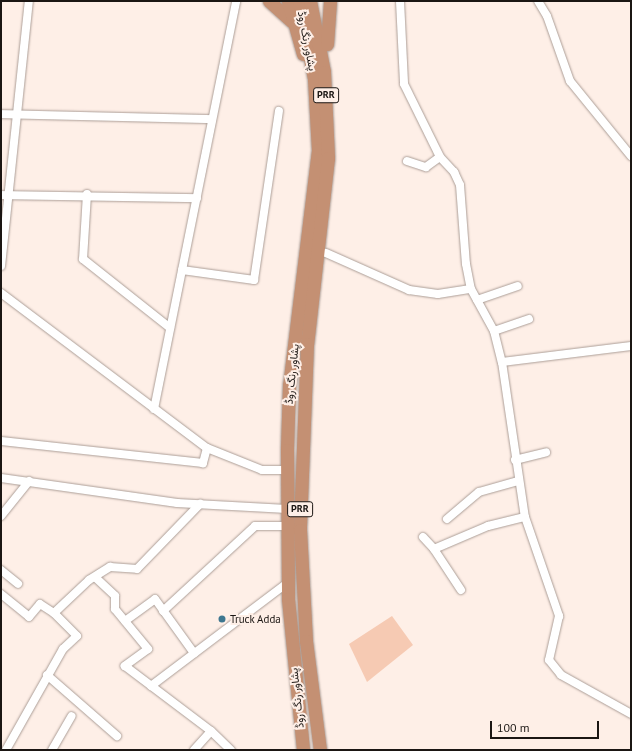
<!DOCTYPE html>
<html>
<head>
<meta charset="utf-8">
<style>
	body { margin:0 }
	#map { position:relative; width:632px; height:751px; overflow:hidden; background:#feefe7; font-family:"PT Sans",Vazirmatn,sans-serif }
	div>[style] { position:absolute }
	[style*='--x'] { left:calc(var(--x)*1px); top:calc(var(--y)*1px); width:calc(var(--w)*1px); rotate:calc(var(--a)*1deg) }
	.green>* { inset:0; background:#f6cab3 }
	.roads { filter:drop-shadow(0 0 1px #ac9e97) drop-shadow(0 0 1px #ac9e97) }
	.minor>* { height:8px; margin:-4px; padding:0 4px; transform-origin:4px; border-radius:4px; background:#fff }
	.trunk>* { height:13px; margin:-6.5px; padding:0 6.5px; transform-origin:6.5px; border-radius:6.5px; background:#c49073 }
	.dots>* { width:11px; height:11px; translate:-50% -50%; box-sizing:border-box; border:2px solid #feefe7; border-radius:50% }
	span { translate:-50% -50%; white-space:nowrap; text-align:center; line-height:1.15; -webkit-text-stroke:4px #feefe7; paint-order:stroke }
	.shield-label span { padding:1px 3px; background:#feefe7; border:1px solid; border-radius:3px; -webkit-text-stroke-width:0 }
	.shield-label { font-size:10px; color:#1b1613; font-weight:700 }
	.street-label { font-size:11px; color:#1b1613 }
	.poi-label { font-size:11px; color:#1b1613 }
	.left { translate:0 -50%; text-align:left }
	.frame { position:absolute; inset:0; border:2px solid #1b1613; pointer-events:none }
	.scale { position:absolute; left:490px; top:721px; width:109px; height:18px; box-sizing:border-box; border:2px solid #1b1613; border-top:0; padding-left:5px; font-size:12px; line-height:14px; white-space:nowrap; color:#1b1613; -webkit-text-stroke:3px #feefe7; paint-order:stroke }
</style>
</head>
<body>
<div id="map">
	<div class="green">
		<i style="clip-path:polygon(392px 616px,413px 645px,367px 682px,349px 644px)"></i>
	</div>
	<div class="roads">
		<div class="minor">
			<i style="--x:400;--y:1;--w:83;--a:87.2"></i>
			<i style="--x:404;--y:84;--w:81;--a:63.7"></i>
			<i style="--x:440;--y:157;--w:21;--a:47"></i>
			<i style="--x:454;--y:172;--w:14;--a:65"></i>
			<i style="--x:460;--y:185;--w:79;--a:85.7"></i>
			<i style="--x:466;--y:264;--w:25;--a:79"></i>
			<i style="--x:471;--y:289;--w:48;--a:61.3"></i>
			<i style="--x:494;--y:331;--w:32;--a:76"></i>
			<i style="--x:502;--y:362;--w:157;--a:81.6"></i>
			<i style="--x:525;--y:517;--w:105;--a:71"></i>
			<i style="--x:559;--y:616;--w:45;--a:102.8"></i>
			<i style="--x:549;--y:660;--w:19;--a:51"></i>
			<i style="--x:561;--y:675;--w:80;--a:29.1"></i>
			<i style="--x:538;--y:1;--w:17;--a:59"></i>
			<i style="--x:547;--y:16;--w:69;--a:70.5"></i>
			<i style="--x:570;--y:81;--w:97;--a:50.9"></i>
			<i style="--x:1;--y:114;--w:211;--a:1.4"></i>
			<i style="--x:407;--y:161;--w:20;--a:18"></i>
			<i style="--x:426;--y:167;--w:17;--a:-36"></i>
			<i style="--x:87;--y:194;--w:65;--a:93.5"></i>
			<i style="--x:83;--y:259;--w:111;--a:38.4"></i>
			<i style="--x:1;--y:195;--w:196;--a:0.9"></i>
			<i style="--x:326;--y:253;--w:91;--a:24"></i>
			<i style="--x:409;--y:290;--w:29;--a:8"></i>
			<i style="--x:438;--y:294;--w:33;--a:-9"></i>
			<i style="--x:1;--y:266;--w:266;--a:-84"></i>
			<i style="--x:182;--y:270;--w:73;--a:7.9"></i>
			<i style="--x:254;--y:280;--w:171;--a:-81.6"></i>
			<i style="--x:1;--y:293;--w:258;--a:37"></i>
			<i style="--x:207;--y:448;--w:16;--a:105"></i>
			<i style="--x:203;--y:463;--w:203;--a:-173.8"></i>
			<i style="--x:477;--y:300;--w:43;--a:-18.9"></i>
			<i style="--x:494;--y:331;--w:37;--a:-19"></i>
			<i style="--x:502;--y:362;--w:130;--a:-7.1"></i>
			<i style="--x:154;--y:409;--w:416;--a:-78.6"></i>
			<i style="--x:207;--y:448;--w:59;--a:21.8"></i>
			<i style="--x:262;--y:470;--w:25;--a:0"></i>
			<i style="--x:515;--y:460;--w:32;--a:-14"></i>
			<i style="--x:1;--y:478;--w:178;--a:8.1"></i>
			<i style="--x:177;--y:503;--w:110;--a:3.1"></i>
			<i style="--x:1;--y:516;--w:45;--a:-51.3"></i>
			<i style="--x:447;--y:519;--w:42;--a:-40.2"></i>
			<i style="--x:479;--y:492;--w:41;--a:-15.8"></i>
			<i style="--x:423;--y:537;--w:16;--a:47"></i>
			<i style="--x:1;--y:570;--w:22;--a:39"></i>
			<i style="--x:96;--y:578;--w:26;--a:43"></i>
			<i style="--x:115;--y:596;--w:13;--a:90"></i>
			<i style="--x:115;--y:609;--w:52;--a:50.5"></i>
			<i style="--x:148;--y:649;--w:29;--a:144"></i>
			<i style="--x:125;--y:666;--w:108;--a:37.1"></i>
			<i style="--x:461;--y:590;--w:49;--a:-123.4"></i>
			<i style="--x:434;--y:549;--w:59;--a:-23.1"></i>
			<i style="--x:488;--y:526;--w:38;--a:-14"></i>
			<i style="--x:1;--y:594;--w:36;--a:39"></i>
			<i style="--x:29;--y:617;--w:17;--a:-50"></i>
			<i style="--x:40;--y:604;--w:17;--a:33"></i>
			<i style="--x:163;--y:611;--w:125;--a:-42.7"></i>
			<i style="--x:255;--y:526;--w:32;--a:0"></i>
			<i style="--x:125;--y:621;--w:37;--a:-36"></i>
			<i style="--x:155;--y:599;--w:67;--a:54.2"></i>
			<i style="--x:47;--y:675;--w:93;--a:41.1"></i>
			<i style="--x:151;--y:686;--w:171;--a:-37.1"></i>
			<i style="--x:6;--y:750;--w:116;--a:-60.6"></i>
			<i style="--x:63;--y:649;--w:19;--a:-43"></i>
			<i style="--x:77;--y:636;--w:33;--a:-135"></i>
			<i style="--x:54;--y:613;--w:48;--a:-43.3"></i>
			<i style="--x:89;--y:580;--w:25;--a:-32"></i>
			<i style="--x:110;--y:567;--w:27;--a:4"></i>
			<i style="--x:137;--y:569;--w:91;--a:-45.9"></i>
			<i style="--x:52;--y:750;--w:39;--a:-60"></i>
			<i style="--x:194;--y:750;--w:25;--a:-48"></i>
			<i style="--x:211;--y:731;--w:28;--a:44"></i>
		</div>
		<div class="trunk">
			<i style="--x:269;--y:1;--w:31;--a:42"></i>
			<i style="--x:288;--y:1;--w:55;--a:74.2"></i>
			<i style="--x:299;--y:1;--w:79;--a:79.1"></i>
			<i style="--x:314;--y:79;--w:71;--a:86.8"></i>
			<i style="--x:318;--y:150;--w:237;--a:97"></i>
			<i style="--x:289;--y:385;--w:65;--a:91.8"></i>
			<i style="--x:287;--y:450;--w:149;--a:89.6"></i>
			<i style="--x:288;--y:599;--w:152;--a:84.3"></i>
			<i style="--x:310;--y:1;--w:72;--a:78.8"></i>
			<i style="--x:324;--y:72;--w:86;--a:87.3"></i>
			<i style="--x:328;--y:158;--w:187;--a:96.4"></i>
			<i style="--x:307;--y:344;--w:186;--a:92.2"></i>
			<i style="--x:300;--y:530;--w:111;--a:86.9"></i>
			<i style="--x:306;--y:641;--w:110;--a:82.7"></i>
			<i style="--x:327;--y:44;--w:43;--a:-86"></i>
		</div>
	</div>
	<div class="dots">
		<i style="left:222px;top:619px;background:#3e7790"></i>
	</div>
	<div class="shield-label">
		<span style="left:326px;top:95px">PRR</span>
		<span style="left:300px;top:509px">PRR</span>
	</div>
	<div class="street-label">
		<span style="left:307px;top:41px;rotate:79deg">پشاور رنگ روڈ</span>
		<span style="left:292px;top:374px;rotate:-84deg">پشاور رنگ روڈ</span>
		<span style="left:297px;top:698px;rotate:-96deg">پشاور رنگ روڈ</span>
	</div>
	<div class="poi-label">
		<span class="left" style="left:230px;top:619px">Truck Adda</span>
	</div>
	<div class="frame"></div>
	<div class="scale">100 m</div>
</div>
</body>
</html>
